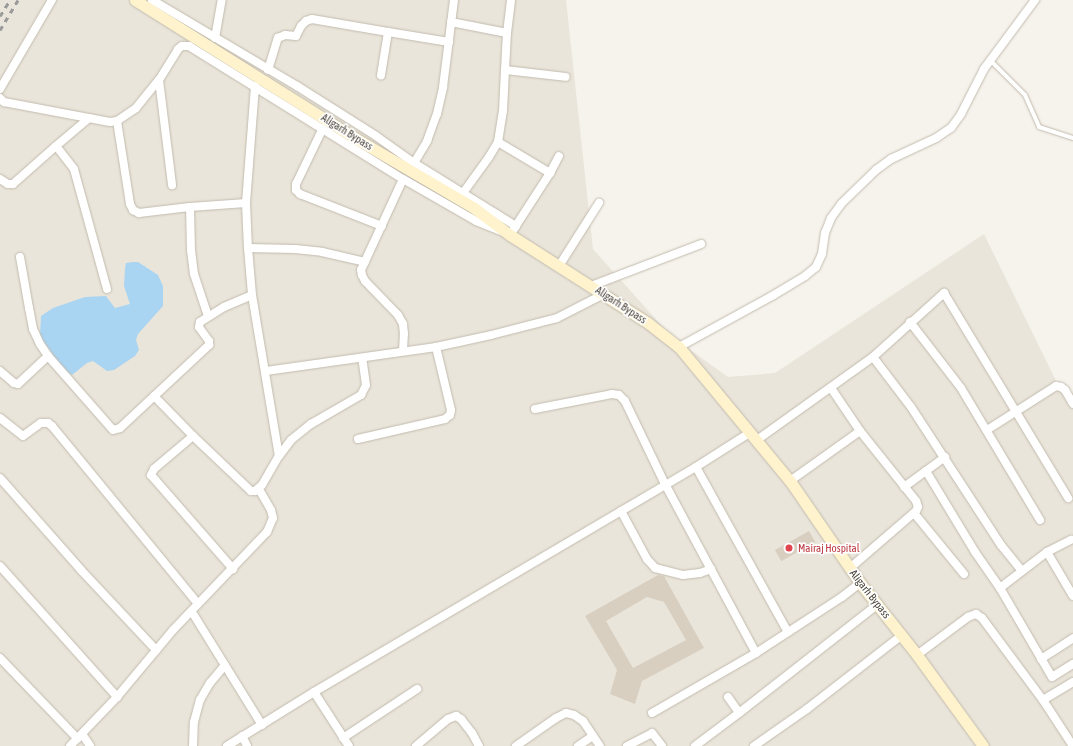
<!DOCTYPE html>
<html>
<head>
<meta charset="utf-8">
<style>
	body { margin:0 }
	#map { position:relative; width:1073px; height:746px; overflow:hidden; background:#f6f3ec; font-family:"Asap Condensed",sans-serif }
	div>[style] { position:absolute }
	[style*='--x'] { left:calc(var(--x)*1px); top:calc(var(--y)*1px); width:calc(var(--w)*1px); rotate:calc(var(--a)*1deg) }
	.residential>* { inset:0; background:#eae5da }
	.water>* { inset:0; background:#a9d4f2 }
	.building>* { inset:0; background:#d8cfc1; transform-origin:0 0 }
	.roads { filter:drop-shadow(0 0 1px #c2bbae) drop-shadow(0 0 1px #c2bbae) }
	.lane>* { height:4px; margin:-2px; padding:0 2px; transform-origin:2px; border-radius:2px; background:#fff }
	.street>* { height:8px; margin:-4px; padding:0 4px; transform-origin:4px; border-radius:4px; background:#fff }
	.secondary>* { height:11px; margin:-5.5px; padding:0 5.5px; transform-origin:5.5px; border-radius:5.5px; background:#fff3cd }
	.rail>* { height:3px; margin-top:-1.5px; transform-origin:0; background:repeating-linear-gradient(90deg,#9a9a9a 0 5px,transparent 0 10px) }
	.dots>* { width:11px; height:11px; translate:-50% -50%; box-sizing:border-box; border:2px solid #fff; border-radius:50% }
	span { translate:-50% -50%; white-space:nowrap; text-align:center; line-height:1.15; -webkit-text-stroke:3.5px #fff; paint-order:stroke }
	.street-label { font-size:11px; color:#4b4439 }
	.health-label { font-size:11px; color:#be3a42 }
	.left { translate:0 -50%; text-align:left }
</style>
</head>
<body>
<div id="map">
	<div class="residential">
		<i style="clip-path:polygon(0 0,566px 0,593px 249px,671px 336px,728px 377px,775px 373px,984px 234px,1061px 391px,1073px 393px,1073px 746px,0 746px)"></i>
	</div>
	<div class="water">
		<i style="clip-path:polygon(133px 262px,138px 262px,158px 275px,163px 286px,163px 306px,138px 334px,136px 340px,139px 350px,135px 356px,114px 370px,107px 371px,93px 361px,87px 363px,72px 375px,62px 368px,40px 336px,41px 316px,53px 308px,85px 297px,106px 296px,115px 308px,130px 304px,124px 286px,125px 268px,126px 263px)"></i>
	</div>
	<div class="building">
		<i style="left:809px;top:531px;width:13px;height:39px;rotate:61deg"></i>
		<i style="clip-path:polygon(evenodd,658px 575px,664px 576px,704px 648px,642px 681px,635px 704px,610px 694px,617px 670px,585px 616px,658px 575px,647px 597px,664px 602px,686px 640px,633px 668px,606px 621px,647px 597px)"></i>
	</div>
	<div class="roads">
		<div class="lane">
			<i style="--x:991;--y:61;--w:48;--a:45"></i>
			<i style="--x:1025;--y:95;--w:35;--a:66"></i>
			<i style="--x:1039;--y:127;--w:36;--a:18"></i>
		</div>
		<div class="street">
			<i style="--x:152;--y:0;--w:169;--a:30.7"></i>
			<i style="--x:297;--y:86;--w:93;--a:32.3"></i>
			<i style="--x:376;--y:136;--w:47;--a:35.4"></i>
			<i style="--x:414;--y:163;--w:120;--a:31.7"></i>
			<i style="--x:451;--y:22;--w:57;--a:11.1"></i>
			<i style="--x:388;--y:32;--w:62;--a:9.3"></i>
			<i style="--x:215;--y:38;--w:39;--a:-80"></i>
			<i style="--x:268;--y:70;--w:34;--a:-73"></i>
			<i style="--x:278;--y:38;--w:8;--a:-23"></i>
			<i style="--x:285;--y:35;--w:11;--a:5"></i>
			<i style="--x:296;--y:36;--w:11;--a:-63"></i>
			<i style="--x:301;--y:26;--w:7;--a:-45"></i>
			<i style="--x:306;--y:21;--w:6;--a:-18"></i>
			<i style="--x:312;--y:19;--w:77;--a:9.7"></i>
			<i style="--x:388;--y:32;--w:44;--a:99.2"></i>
			<i style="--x:505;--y:70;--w:37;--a:-87"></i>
			<i style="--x:507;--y:33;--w:33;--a:-83"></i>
			<i style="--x:159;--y:80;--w:106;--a:82.9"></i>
			<i style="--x:255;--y:86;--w:117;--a:94.4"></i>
			<i style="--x:246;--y:203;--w:45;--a:87.5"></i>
			<i style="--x:248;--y:248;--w:47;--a:85.1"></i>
			<i style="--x:252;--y:295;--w:163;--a:80.5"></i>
			<i style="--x:0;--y:89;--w:103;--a:-59.7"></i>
			<i style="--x:0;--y:98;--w:6;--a:45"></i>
			<i style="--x:4;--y:102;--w:86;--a:10.7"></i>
			<i style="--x:117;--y:121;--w:84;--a:81.1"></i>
			<i style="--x:130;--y:204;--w:7;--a:63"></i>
			<i style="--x:133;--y:210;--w:7;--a:27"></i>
			<i style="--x:139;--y:213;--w:51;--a:-6.7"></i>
			<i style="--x:190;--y:207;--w:56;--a:-4.1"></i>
			<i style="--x:323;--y:128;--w:62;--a:115.7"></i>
			<i style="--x:296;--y:184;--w:6;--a:90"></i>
			<i style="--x:296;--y:190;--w:6;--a:45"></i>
			<i style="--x:300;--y:194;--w:88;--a:21.3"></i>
			<i style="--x:498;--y:142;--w:61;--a:30.8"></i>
			<i style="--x:414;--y:163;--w:26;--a:-59"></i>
			<i style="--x:427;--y:141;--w:29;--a:-70"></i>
			<i style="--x:437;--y:114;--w:28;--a:-77"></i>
			<i style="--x:443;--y:87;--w:88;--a:-82.8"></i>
			<i style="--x:0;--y:179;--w:9;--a:32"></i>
			<i style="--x:8;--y:184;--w:5;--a:0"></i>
			<i style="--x:13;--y:184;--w:57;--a:-41.5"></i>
			<i style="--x:463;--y:193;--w:44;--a:-54.2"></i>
			<i style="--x:489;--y:157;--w:17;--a:-59"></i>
			<i style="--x:498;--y:142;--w:31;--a:-81"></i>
			<i style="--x:503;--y:111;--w:41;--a:-87.2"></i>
			<i style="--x:505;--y:70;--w:61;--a:6.5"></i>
			<i style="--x:190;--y:207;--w:43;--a:88.7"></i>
			<i style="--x:191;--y:250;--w:24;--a:83"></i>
			<i style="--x:194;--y:274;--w:44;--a:71.6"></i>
			<i style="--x:248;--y:248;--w:47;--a:1.2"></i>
			<i style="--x:295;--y:249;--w:27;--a:6"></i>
			<i style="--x:322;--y:252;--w:44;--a:13.1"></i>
			<i style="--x:20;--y:257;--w:52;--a:80"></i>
			<i style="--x:29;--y:308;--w:21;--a:79"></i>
			<i style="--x:33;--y:329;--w:17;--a:65"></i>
			<i style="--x:40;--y:344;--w:14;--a:56"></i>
			<i style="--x:48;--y:356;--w:98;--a:48.7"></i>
			<i style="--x:113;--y:430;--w:7;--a:-16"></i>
			<i style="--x:120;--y:428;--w:122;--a:-43"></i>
			<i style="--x:209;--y:345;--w:4;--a:-90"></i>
			<i style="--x:209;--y:341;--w:17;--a:-126"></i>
			<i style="--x:199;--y:327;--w:5;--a:-79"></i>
			<i style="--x:200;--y:322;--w:28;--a:-32"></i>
			<i style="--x:224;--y:307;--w:30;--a:-23"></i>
			<i style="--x:559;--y:266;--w:75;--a:-57.6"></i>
			<i style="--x:591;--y:286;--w:118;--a:-20.9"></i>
			<i style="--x:107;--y:289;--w:124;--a:-105.4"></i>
			<i style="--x:74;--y:169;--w:29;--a:-128"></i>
			<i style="--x:56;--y:146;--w:43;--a:-40.3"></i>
			<i style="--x:89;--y:118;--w:21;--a:11"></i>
			<i style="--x:110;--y:122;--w:7;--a:-8"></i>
			<i style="--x:117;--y:121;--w:23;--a:-34"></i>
			<i style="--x:136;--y:108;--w:36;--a:-51"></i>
			<i style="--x:159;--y:80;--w:36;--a:-58"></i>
			<i style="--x:178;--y:49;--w:5;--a:-37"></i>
			<i style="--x:182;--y:46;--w:7;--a:0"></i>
			<i style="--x:189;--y:46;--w:252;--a:31.9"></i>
			<i style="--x:403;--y:179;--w:84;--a:29.9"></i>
			<i style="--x:476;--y:221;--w:37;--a:22"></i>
			<i style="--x:510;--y:235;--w:74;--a:-57.2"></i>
			<i style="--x:550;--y:173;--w:19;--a:-62"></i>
			<i style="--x:910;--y:322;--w:83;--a:52.3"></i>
			<i style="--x:961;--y:388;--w:154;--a:59.1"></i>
			<i style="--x:679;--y:347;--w:106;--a:-28.7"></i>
			<i style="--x:772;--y:296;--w:39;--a:-31"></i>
			<i style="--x:805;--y:276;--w:14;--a:-39"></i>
			<i style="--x:816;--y:267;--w:14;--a:-65"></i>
			<i style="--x:822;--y:254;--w:21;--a:-82"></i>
			<i style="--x:825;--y:233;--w:16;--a:-68"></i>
			<i style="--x:831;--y:218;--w:17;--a:-54"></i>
			<i style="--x:841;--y:204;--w:49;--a:-44.2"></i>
			<i style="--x:876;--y:170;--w:19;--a:-36"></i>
			<i style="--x:891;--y:159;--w:50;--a:-25"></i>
			<i style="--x:936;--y:138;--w:18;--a:-34"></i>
			<i style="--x:951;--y:128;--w:17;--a:-54"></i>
			<i style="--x:961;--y:114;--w:51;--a:-62.9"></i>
			<i style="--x:984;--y:69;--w:86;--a:-53.5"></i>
			<i style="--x:403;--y:351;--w:17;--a:-87"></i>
			<i style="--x:404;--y:334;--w:10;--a:-96"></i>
			<i style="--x:403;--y:324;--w:10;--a:-119"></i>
			<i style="--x:398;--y:315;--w:47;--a:-134.1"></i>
			<i style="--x:365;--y:281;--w:7;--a:-117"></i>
			<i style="--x:362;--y:275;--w:5;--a:-101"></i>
			<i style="--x:361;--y:270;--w:100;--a:-65.2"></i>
			<i style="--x:873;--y:357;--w:96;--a:-42"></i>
			<i style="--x:944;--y:293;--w:240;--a:58.8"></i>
			<i style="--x:0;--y:371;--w:18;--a:41"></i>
			<i style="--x:14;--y:383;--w:4;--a:14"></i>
			<i style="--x:18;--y:384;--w:41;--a:-43"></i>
			<i style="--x:266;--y:371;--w:172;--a:-8"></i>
			<i style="--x:436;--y:347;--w:56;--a:-12.3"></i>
			<i style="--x:491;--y:335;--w:68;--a:-14.4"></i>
			<i style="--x:557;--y:318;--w:53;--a:-27.1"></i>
			<i style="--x:831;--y:388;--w:52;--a:56"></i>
			<i style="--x:860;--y:431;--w:90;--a:51.3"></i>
			<i style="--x:916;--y:501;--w:6;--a:72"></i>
			<i style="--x:918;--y:507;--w:4;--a:117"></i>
			<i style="--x:916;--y:511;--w:87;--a:139.2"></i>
			<i style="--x:154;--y:396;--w:56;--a:45.7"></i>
			<i style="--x:193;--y:436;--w:80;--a:43.5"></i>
			<i style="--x:251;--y:491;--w:4;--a:0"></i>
			<i style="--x:255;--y:491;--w:9;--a:-41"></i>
			<i style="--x:262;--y:485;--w:34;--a:-60"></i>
			<i style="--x:279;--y:456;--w:20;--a:-53"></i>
			<i style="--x:291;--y:440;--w:26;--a:-39"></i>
			<i style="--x:311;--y:424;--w:58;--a:-30.1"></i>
			<i style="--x:361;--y:395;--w:11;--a:-63"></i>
			<i style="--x:366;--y:385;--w:27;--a:-98"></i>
			<i style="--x:535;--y:409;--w:78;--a:-11"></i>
			<i style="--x:612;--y:394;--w:7;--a:8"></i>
			<i style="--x:619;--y:395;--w:8;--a:45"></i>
			<i style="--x:625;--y:401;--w:92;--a:64.3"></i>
			<i style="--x:665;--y:484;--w:192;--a:61.7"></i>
			<i style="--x:756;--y:653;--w:120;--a:150"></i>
			<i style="--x:0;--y:418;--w:29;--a:38"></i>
			<i style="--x:23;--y:436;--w:22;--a:-36"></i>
			<i style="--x:41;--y:423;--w:7;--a:0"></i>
			<i style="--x:48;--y:423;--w:5;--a:37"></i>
			<i style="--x:52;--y:426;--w:230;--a:50.6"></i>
			<i style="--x:987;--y:430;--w:82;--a:-32.5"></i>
			<i style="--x:1056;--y:386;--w:5;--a:11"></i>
			<i style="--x:1061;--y:387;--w:5;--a:37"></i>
			<i style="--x:1065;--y:390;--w:16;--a:60"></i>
			<i style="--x:193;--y:436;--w:51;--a:139.8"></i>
			<i style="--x:154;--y:469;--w:7;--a:117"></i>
			<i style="--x:151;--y:475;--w:125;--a:48.9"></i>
			<i style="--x:358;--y:439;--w:89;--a:-12.9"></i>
			<i style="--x:445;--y:419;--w:6;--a:-39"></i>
			<i style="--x:450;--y:415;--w:5;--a:-79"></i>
			<i style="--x:451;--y:410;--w:65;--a:-103.4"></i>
			<i style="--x:757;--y:440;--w:143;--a:-35.6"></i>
			<i style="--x:873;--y:357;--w:63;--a:52.8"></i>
			<i style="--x:911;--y:407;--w:165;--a:56.9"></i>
			<i style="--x:1001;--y:545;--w:33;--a:51"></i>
			<i style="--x:696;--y:467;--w:189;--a:60.9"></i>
			<i style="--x:926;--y:471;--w:95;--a:58.8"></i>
			<i style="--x:975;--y:552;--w:44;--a:55.2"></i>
			<i style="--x:1000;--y:588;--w:103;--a:59.7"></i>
			<i style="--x:1052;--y:677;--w:25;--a:-32"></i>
			<i style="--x:0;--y:478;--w:123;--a:48.6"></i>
			<i style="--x:81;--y:570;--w:110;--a:46.8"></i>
			<i style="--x:790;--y:481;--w:86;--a:-35.5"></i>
			<i style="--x:904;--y:487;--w:51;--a:-36.2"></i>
			<i style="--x:621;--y:511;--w:55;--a:61.6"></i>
			<i style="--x:647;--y:559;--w:12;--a:48"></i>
			<i style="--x:655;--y:568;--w:29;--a:14"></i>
			<i style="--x:683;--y:575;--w:17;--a:-7"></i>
			<i style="--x:700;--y:573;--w:12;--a:-20"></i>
			<i style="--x:914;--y:513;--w:79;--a:50.7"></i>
			<i style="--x:1047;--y:552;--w:51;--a:59.4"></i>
			<i style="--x:0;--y:566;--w:176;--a:48.2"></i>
			<i style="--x:1000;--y:588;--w:59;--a:-37.5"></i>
			<i style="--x:1047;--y:552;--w:27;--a:-27"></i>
			<i style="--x:192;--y:612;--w:133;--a:58.2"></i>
			<i style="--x:756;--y:653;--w:103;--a:-33.1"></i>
			<i style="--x:842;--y:597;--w:23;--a:-38"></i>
			<i style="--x:917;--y:655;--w:64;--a:-36.7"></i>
			<i style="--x:968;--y:617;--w:9;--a:-21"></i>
			<i style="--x:976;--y:614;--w:7;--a:34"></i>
			<i style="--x:982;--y:618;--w:102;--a:53.4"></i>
			<i style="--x:1043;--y:700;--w:55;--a:56.9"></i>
			<i style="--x:0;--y:658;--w:112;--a:46.1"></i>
			<i style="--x:1041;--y:659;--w:38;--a:-33"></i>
			<i style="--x:314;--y:692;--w:64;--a:57.1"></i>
			<i style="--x:728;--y:697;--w:19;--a:55"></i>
			<i style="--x:739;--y:713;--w:177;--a:-38.1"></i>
			<i style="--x:1043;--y:700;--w:35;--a:-31"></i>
			<i style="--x:82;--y:734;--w:14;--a:56"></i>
			<i style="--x:242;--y:736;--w:11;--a:63"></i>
			<i style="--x:343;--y:738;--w:89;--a:-33.5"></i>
			<i style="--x:70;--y:746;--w:68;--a:-46.2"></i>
			<i style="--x:117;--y:697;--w:87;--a:-50.1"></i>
			<i style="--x:173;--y:630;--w:136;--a:-46.2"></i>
			<i style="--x:267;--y:532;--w:15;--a:-67"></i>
			<i style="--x:273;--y:518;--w:8;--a:-104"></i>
			<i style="--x:271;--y:510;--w:24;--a:-120"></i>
			<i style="--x:193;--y:746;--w:24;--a:-88"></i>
			<i style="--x:194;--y:722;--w:23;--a:-75"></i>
			<i style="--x:200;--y:700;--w:20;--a:-60"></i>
			<i style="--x:210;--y:683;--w:23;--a:-50"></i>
			<i style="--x:227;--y:746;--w:102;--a:-31.8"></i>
			<i style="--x:314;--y:692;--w:443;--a:-30.5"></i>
			<i style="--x:696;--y:467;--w:65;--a:-32.5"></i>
			<i style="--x:416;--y:746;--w:42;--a:-40.2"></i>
			<i style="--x:448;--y:719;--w:9;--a:-21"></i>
			<i style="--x:456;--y:716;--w:6;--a:31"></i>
			<i style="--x:461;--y:719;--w:18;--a:52"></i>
			<i style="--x:472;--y:733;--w:15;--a:62"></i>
			<i style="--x:516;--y:746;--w:49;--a:-35"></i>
			<i style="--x:556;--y:718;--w:11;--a:-27"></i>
			<i style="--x:566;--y:713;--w:8;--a:14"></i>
			<i style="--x:574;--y:715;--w:11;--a:34"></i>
			<i style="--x:583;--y:721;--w:30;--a:56"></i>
			<i style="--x:578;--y:746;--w:18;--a:-34"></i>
			<i style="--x:627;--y:746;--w:28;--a:-27"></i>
			<i style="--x:652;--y:733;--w:16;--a:52"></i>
			<i style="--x:695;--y:746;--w:55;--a:-36.9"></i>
			<i style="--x:754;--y:746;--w:65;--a:-34.9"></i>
			<i style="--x:807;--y:709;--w:120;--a:-37.9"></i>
		</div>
		<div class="secondary">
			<i style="--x:135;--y:0;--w:266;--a:32.1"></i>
			<i style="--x:360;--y:141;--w:132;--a:30.4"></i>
			<i style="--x:474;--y:208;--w:45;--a:36.9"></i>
			<i style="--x:510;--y:235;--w:164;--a:32.5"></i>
			<i style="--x:648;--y:323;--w:39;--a:38"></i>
			<i style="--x:679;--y:347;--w:174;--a:50.4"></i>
			<i style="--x:790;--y:481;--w:124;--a:55.5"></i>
			<i style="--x:860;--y:583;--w:92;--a:51.6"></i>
			<i style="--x:917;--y:655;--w:112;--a:54"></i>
		</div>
	</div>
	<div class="rail">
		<i style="--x:0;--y:16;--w:19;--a:-58"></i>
		<i style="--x:0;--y:30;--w:35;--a:-59"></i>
	</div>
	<div class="dots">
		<i style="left:789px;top:548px;background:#e0444e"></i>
	</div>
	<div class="street-label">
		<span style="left:347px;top:132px;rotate:32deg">Aligarh Bypass</span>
		<span style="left:621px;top:305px;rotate:33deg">Aligarh Bypass</span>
		<span style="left:870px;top:594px;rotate:52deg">Aligarh Bypass</span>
	</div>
	<div class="health-label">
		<span class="left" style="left:798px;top:548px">Mairaj Hospital</span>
	</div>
</div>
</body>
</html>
